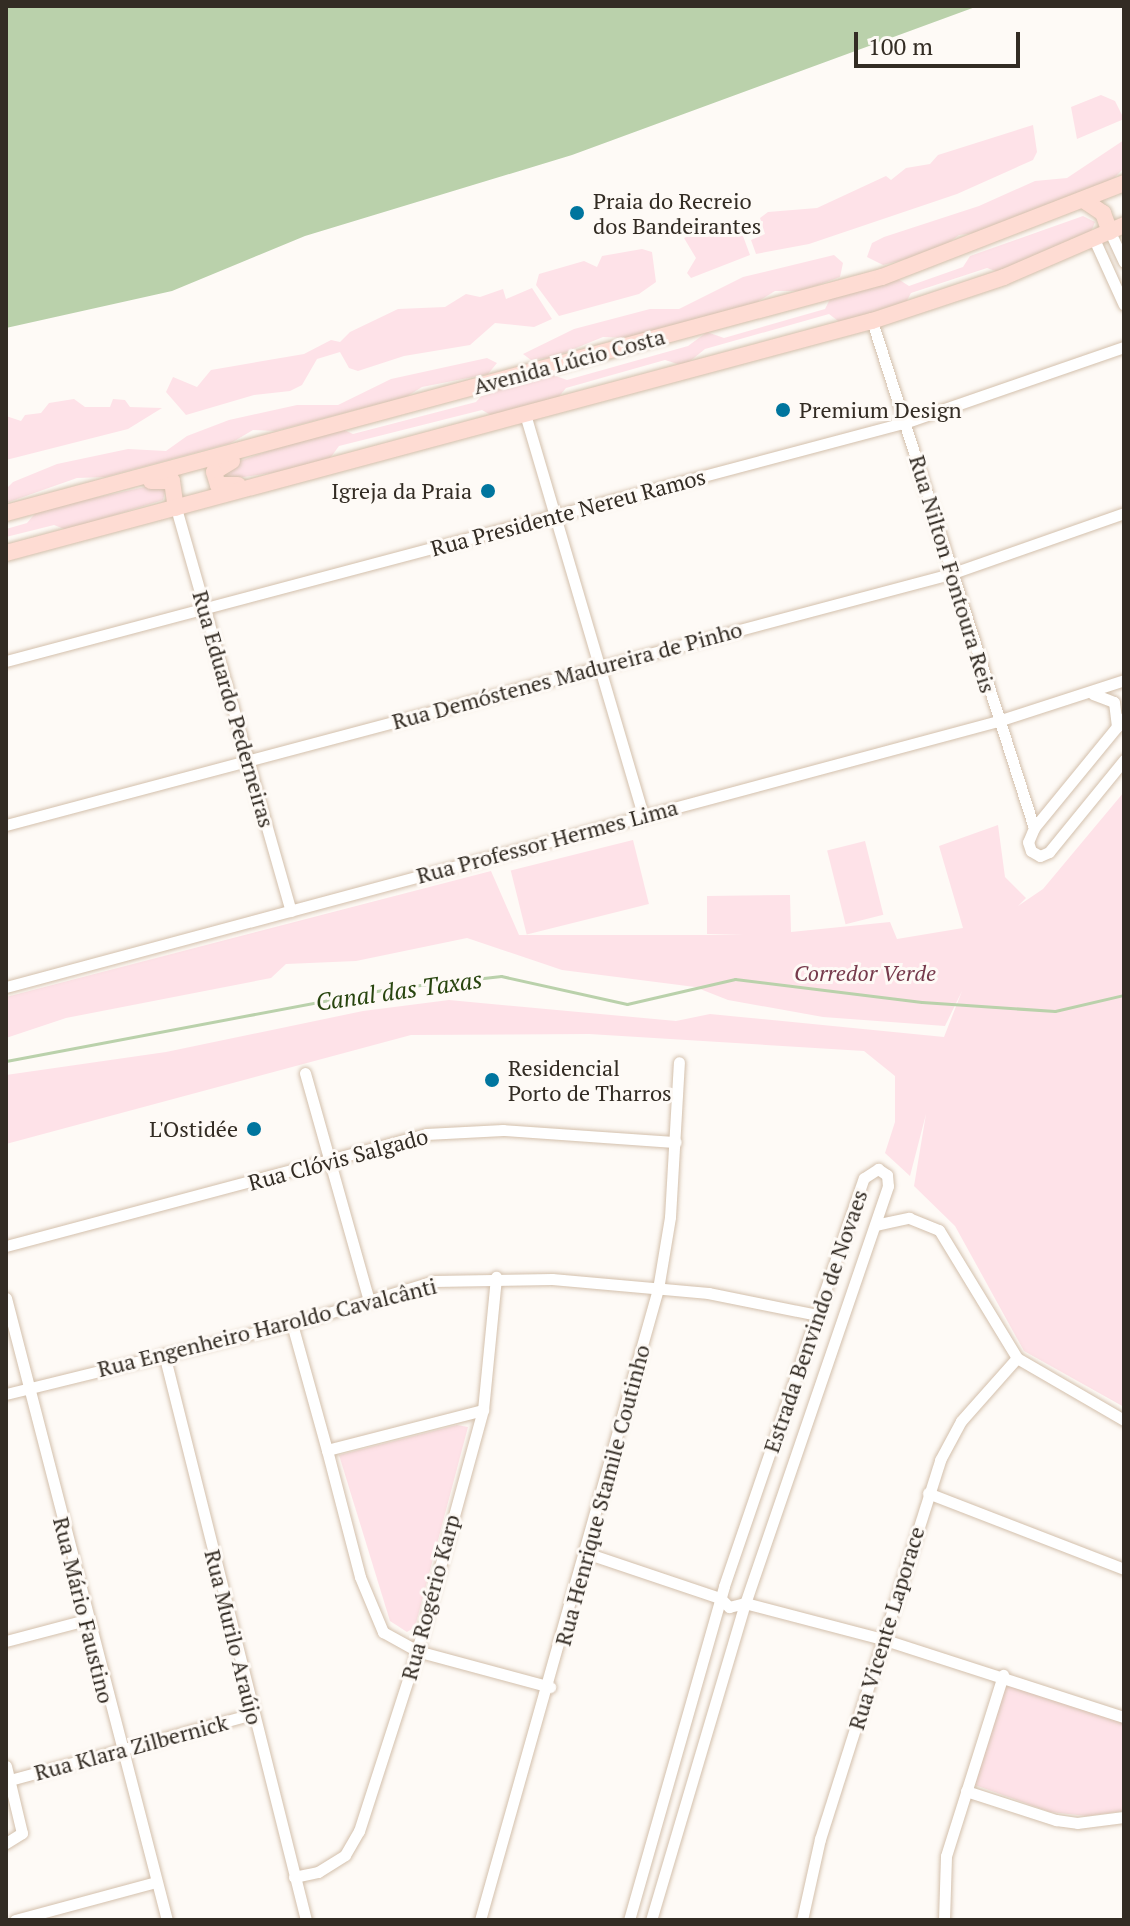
<!DOCTYPE html>
<html>
<head>
<meta charset="utf-8">
<style>
	body { margin:0 }
	#map { position:relative; width:1130px; height:1926px; overflow:hidden; background:#fefaf6; font-family:"PT Serif",serif }
	div>[style] { position:absolute }
	[style*='--x'] { left:calc(var(--x)*1px); top:calc(var(--y)*1px); width:calc(var(--w)*1px); rotate:calc(var(--a)*1deg) }
	.green>* { inset:0; background:#fee2e8; transform-origin:0 0 }
	.water>* { inset:0; background:#bad1ab }
	.stream>* { height:3px; margin:-1.5px; padding:0 1.5px; transform-origin:1.5px; border-radius:1.5px; background:#bad1ab }
	.roads { filter:drop-shadow(0 0 2px #d3c0ac) drop-shadow(0 0 2px #d3c0ac) }
	.street>* { height:11px; margin:-5.5px; padding:0 5.5px; transform-origin:5.5px; border-radius:5.5px; background:#fff }
	.secondary>* { height:16px; margin:-8px; padding:0 8px; transform-origin:8px; border-radius:8px; background:#fedcd3 }
	.dots>* { width:22px; height:22px; translate:-50% -50%; box-sizing:border-box; border:4px solid #fefaf6; border-radius:50% }
	span { translate:-50% -50%; white-space:nowrap; text-align:center; line-height:1.15; -webkit-text-stroke:6px #fefaf6; paint-order:stroke }
	.poi-label { font-size:22px; color:#332c24 }
	.left { translate:0 -50%; text-align:left }
	.right { translate:-100% -50%; text-align:right }
	.street-label { font-size:22px; color:#332c24 }
	.park-label { font-size:22px; color:#763a4c; font-style:italic }
	.water-label { font-size:24px; color:#28450f; font-style:italic }
	.frame { position:absolute; inset:0; border:8px solid #332c24; pointer-events:none }
	.scale { position:absolute; left:854px; top:32px; width:166px; height:36px; box-sizing:border-box; border:4px solid #332c24; border-top:0; padding-left:10px; font-size:24px; line-height:28px; white-space:nowrap; color:#332c24; -webkit-text-stroke:6px #fefaf6; paint-order:stroke }
</style>
</head>
<body>
<div id="map">
	<div class="green">
		<i style="clip-path:polygon(1101px 95px,1115px 101px,1124px 119px,1077px 139px,1071px 107px)"></i>
		<i style="clip-path:polygon(1033px 125px,1037px 152px,1033px 160px,957px 194px,809px 244px,756px 254px,751px 240px,765px 234px,760px 218px,768px 212px,817px 208px,886px 176px,891px 180px,906px 168px,930px 164px,938px 155px)"></i>
		<i style="clip-path:polygon(1124px 140px,1124px 168px,1109px 183px,983px 232px,959px 235px,938px 251px,883px 265px,867px 257px,872px 243px,884px 237px,979px 206px,1035px 181px,1067px 178px)"></i>
		<i style="clip-path:polygon(1083px 216px,1095px 222px,1091px 232px,1001px 273px,987px 268px,911px 293px,904px 306px,842px 324px,829px 314px,705px 349px,684px 366px,665px 360px,566px 388px,556px 400px,494px 417px,482px 410px,339px 446px,328px 461px,306px 468px,224px 480px,226px 466px,299px 440px,342px 429px,353px 434px,476px 402px,485px 392px,550px 374px,567px 380px,688px 346px,707px 332px,724px 338px,825px 309px,830px 299px,898px 279px,909px 286px,963px 267px,970px 256px)"></i>
		<i style="clip-path:polygon(729px 224px,743px 236px,750px 255px,691px 278px,687px 273px,696px 258px,684px 238px,707px 226px)"></i>
		<i style="clip-path:polygon(642px 249px,652px 252px,656px 282px,639px 294px,559px 316px,536px 285px,539px 274px,584px 261px,597px 267px,602px 256px)"></i>
		<i style="clip-path:polygon(834px 255px,843px 263px,840px 277px,802px 291px,775px 291px,752px 305px,627px 338px,603px 337px,554px 357px,531px 360px,523px 354px,574px 329px,650px 309px,679px 309px,743px 277px)"></i>
		<i style="clip-path:polygon(532px 288px,552px 319px,534px 327px,495px 323px,470px 345px,404px 356px,358px 371px,349px 368px,340px 352px,317px 359px,302px 385px,290px 391px,254px 395px,186px 415px,166px 392px,173px 377px,197px 387px,211px 370px,304px 354px,331px 340px,340px 342px,350px 332px,398px 309px,445px 307px,466px 294px,480px 297px,503px 289px,506px 299px)"></i>
		<i style="clip-path:polygon(487px 358px,497px 363px,488px 374px,422px 387px,406px 397px,275px 431px,253px 430px,231px 443px,105px 477px,77px 478px,6px 503px,6px 489px,13px 482px,57px 464px,128px 449px,166px 451px,187px 436px,229px 420px,297px 405px,338px 405px,391px 379px)"></i>
		<i style="clip-path:polygon(74px 399px,85px 407px,110px 407px,113px 399px,125px 400px,130px 407px,162px 408px,128px 429px,6px 460px,6px 416px,21px 421px,25px 415px,41px 413px,49px 403px)"></i>
		<i style="clip-path:polygon(159px 484px,166px 488px,163px 500px,67px 530px,54px 525px,6px 537px,6px 529px,27px 523px,38px 510px)"></i>
		<i style="clip-path:polygon(1124px 792px,1124px 1407px,1024px 1351px,955px 1226px,914px 1186px,926px 1114px,910px 1176px,885px 1153px,895px 1122px,895px 1076px,864px 1051px,589px 1034px,411px 1035px,6px 1144px,6px 1075px,166px 1052px,363px 1011px,449px 1000px,676px 1021px,710px 1014px,944px 1037px,962px 991px,945px 1026px,823px 1017px,728px 1000px,695px 987px,562px 970px,467px 938px,356px 961px,286px 964px,271px 978px,66px 1018px,6px 1038px,6px 997px,491px 871px,519px 935px,744px 935px,707px 934px,707px 896px,790px 895px,791px 932px,890px 922px,897px 939px,963px 928px,939px 846px,998px 825px,1005px 877px,1026px 898px,1018px 906px,1043px 889px)"></i>
		<i style="left:633px;top:840px;width:66px;height:126px;rotate:76deg"></i>
		<i style="left:865px;top:841px;width:76px;height:39px;rotate:76deg"></i>
		<i style="clip-path:polygon(457px 1425px,468px 1427px,415px 1627px,407px 1632px,390px 1621px,339px 1455px)"></i>
		<i style="clip-path:polygon(1004px 1683px,1124px 1721px,1124px 1811px,1087px 1816px,1050px 1812px,975px 1785px)"></i>
	</div>
	<div class="water">
		<i style="clip-path:polygon(6px 6px,978px 6px,572px 155px,305px 236px,172px 291px,6px 328px)"></i>
	</div>
	<div class="stream">
		<i style="--x:6;--y:1061;--w:395;--a:-10.7"></i>
		<i style="--x:394;--y:988;--w:108;--a:-6.4"></i>
		<i style="--x:501;--y:976;--w:129;--a:12.5"></i>
		<i style="--x:627;--y:1004;--w:111;--a:-13"></i>
		<i style="--x:735;--y:979;--w:188;--a:7"></i>
		<i style="--x:922;--y:1002;--w:133;--a:3.9"></i>
		<i style="--x:1055;--y:1011;--w:71;--a:-13.1"></i>
	</div>
	<div class="roads">
		<div class="street">
			<i style="--x:1110;--y:232;--w:33;--a:65"></i>
			<i style="--x:1094;--y:239;--w:72;--a:65.6"></i>
			<i style="--x:872;--y:321;--w:532;--a:72.28"></i>
			<i style="--x:525;--y:414;--w:417;--a:73.6"></i>
			<i style="--x:176;--y:508;--w:419;--a:74.1"></i>
			<i style="--x:6;--y:661;--w:932;--a:-14.86"></i>
			<i style="--x:907;--y:422;--w:230;--a:-19.1"></i>
			<i style="--x:1093;--y:694;--w:22;--a:21"></i>
			<i style="--x:1114;--y:702;--w:25;--a:83"></i>
			<i style="--x:1124;--y:718;--w:142;--a:129.3"></i>
			<i style="--x:1034;--y:828;--w:15;--a:113"></i>
			<i style="--x:1028;--y:842;--w:9;--a:72"></i>
			<i style="--x:1031;--y:851;--w:10;--a:29"></i>
			<i style="--x:1040;--y:856;--w:10;--a:-24"></i>
			<i style="--x:1049;--y:852;--w:119;--a:-50.8"></i>
			<i style="--x:6;--y:825;--w:977;--a:-14.89"></i>
			<i style="--x:950;--y:574;--w:184;--a:-19.3"></i>
			<i style="--x:6;--y:987;--w:1027;--a:-15.01"></i>
			<i style="--x:998;--y:721;--w:133;--a:-18"></i>
			<i style="--x:305;--y:1073;--w:236;--a:74.3"></i>
			<i style="--x:875;--y:1225;--w:35;--a:-12"></i>
			<i style="--x:909;--y:1218;--w:32;--a:22"></i>
			<i style="--x:939;--y:1230;--w:150;--a:58.6"></i>
			<i style="--x:1017;--y:1358;--w:124;--a:30.1"></i>
			<i style="--x:6;--y:1246;--w:435;--a:-14.9"></i>
			<i style="--x:426;--y:1134;--w:77;--a:-3"></i>
			<i style="--x:503;--y:1130;--w:173;--a:4"></i>
			<i style="--x:6;--y:1298;--w:642;--a:75.49"></i>
			<i style="--x:292;--y:1324;--w:131;--a:74.5"></i>
			<i style="--x:164;--y:1354;--w:584;--a:75.92"></i>
			<i style="--x:6;--y:1394;--w:294;--a:-13.8"></i>
			<i style="--x:292;--y:1324;--w:148;--a:-16.8"></i>
			<i style="--x:434;--y:1281;--w:118;--a:-1"></i>
			<i style="--x:552;--y:1279;--w:157;--a:5.1"></i>
			<i style="--x:708;--y:1293;--w:111;--a:11.4"></i>
			<i style="--x:483;--y:1410;--w:161;--a:165.6"></i>
			<i style="--x:327;--y:1450;--w:131;--a:75.4"></i>
			<i style="--x:360;--y:1577;--w:60;--a:67.3"></i>
			<i style="--x:383;--y:1632;--w:39;--a:29"></i>
			<i style="--x:417;--y:1651;--w:138;--a:15.1"></i>
			<i style="--x:928;--y:1493;--w:210;--a:21.2"></i>
			<i style="--x:586;--y:1553;--w:141;--a:18.6"></i>
			<i style="--x:720;--y:1598;--w:13;--a:45"></i>
			<i style="--x:729;--y:1607;--w:16;--a:-14"></i>
			<i style="--x:745;--y:1603;--w:142;--a:14.7"></i>
			<i style="--x:882;--y:1639;--w:254;--a:17.9"></i>
			<i style="--x:6;--y:1641;--w:83;--a:-14.7"></i>
			<i style="--x:6;--y:1766;--w:69;--a:76.6"></i>
			<i style="--x:22;--y:1833;--w:19;--a:148"></i>
			<i style="--x:10;--y:1780;--w:252;--a:-15.2"></i>
			<i style="--x:966;--y:1791;--w:95;--a:17.9"></i>
			<i style="--x:1056;--y:1820;--w:21;--a:8"></i>
			<i style="--x:1077;--y:1823;--w:47;--a:-7.3"></i>
			<i style="--x:294;--y:1877;--w:25;--a:-12"></i>
			<i style="--x:318;--y:1872;--w:32;--a:-32"></i>
			<i style="--x:345;--y:1855;--w:28;--a:-60"></i>
			<i style="--x:359;--y:1831;--w:189;--a:-72.1"></i>
			<i style="--x:417;--y:1651;--w:250;--a:-74.7"></i>
			<i style="--x:483;--y:1410;--w:134;--a:-84.4"></i>
			<i style="--x:15;--y:1920;--w:146;--a:-15.1"></i>
			<i style="--x:480;--y:1920;--w:656;--a:-74.25"></i>
			<i style="--x:658;--y:1289;--w:73;--a:-80.5"></i>
			<i style="--x:670;--y:1217;--w:155;--a:-86.7"></i>
			<i style="--x:629;--y:1920;--w:347;--a:-74.1"></i>
			<i style="--x:724;--y:1586;--w:431;--a:-71.1"></i>
			<i style="--x:864;--y:1178;--w:17;--a:-33"></i>
			<i style="--x:878;--y:1169;--w:11;--a:34"></i>
			<i style="--x:887;--y:1175;--w:11;--a:85"></i>
			<i style="--x:888;--y:1186;--w:441;--a:108.9"></i>
			<i style="--x:745;--y:1603;--w:331;--a:106.5"></i>
			<i style="--x:802;--y:1920;--w:83;--a:-77.5"></i>
			<i style="--x:820;--y:1839;--w:398;--a:-72.4"></i>
			<i style="--x:940;--y:1460;--w:44;--a:-61.7"></i>
			<i style="--x:961;--y:1421;--w:84;--a:-48.4"></i>
			<i style="--x:944;--y:1920;--w:64;--a:-88.2"></i>
			<i style="--x:946;--y:1856;--w:190;--a:-72.5"></i>
		</div>
		<div class="secondary">
			<i style="--x:1085;--y:201;--w:22;--a:34"></i>
			<i style="--x:1103;--y:213;--w:20;--a:70"></i>
			<i style="--x:232;--y:461;--w:21;--a:149"></i>
			<i style="--x:214;--y:472;--w:14;--a:73"></i>
			<i style="--x:218;--y:485;--w:20;--a:0"></i>
			<i style="--x:151;--y:481;--w:21;--a:0"></i>
			<i style="--x:172;--y:481;--w:27;--a:82"></i>
			<i style="--x:6;--y:513;--w:907;--a:-15.08"></i>
			<i style="--x:882;--y:277;--w:260;--a:-21.2"></i>
			<i style="--x:6;--y:553;--w:897;--a:-15"></i>
			<i style="--x:872;--y:321;--w:139;--a:-18.4"></i>
			<i style="--x:1004;--y:277;--w:131;--a:-23.4"></i>
		</div>
	</div>
	<div class="dots">
		<i style="left:577px;top:213px;background:#00759e"></i>
		<i style="left:783px;top:410px;background:#00759e"></i>
		<i style="left:488px;top:491px;background:#00759e"></i>
		<i style="left:492px;top:1080px;background:#00759e"></i>
		<i style="left:254px;top:1129px;background:#00759e"></i>
	</div>
	<div class="poi-label">
		<span class="left" style="left:593px;top:213px">Praia do Recreio<br>dos Bandeirantes</span>
		<span class="left" style="left:799px;top:410px">Premium Design</span>
		<span class="right" style="left:472px;top:491px">Igreja da Praia</span>
		<span class="left" style="left:508px;top:1080px">Residencial<br>Porto de Tharros</span>
		<span class="right" style="left:238px;top:1129px">L'Ostidée</span>
	</div>
	<div class="street-label">
		<span style="left:569px;top:361px;rotate:-15deg">Avenida Lúcio Costa</span>
		<span style="left:568px;top:512px;rotate:-15deg">Rua Presidente Nereu Ramos</span>
		<span style="left:953px;top:574px;rotate:73deg">Rua Nilton Fontoura Reis</span>
		<span style="left:567px;top:675px;rotate:-15deg">Rua Demóstenes Madureira de Pinho</span>
		<span style="left:234px;top:709px;rotate:74deg">Rua Eduardo Pederneiras</span>
		<span style="left:547px;top:841px;rotate:-15deg">Rua Professor Hermes Lima</span>
		<span style="left:338px;top:1159px;rotate:-15deg">Rua Clóvis Salgado</span>
		<span style="left:815px;top:1321px;rotate:-71deg">Estrada Benvindo de Novaes</span>
		<span style="left:267px;top:1327px;rotate:-14deg">Rua Engenheiro Haroldo Cavalcânti</span>
		<span style="left:602px;top:1495px;rotate:-75deg">Rua Henrique Stamile Coutinho</span>
		<span style="left:430px;top:1597px;rotate:-75deg">Rua Rogério Karp</span>
		<span style="left:84px;top:1610px;rotate:76deg">Rua Mário Faustino</span>
		<span style="left:886px;top:1628px;rotate:-73deg">Rua Vicente Laporace</span>
		<span style="left:234px;top:1637px;rotate:76deg">Rua Murilo Araújo</span>
		<span style="left:131px;top:1747px;rotate:-15deg">Rua Klara Zilbernick</span>
	</div>
	<div class="park-label">
		<span style="left:865px;top:973px">Corredor Verde</span>
	</div>
	<div class="water-label">
		<span style="left:399px;top:991px;rotate:-8deg">Canal das Taxas</span>
	</div>
	<div class="frame"></div>
	<div class="scale">100 m</div>
</div>
</body>
</html>
